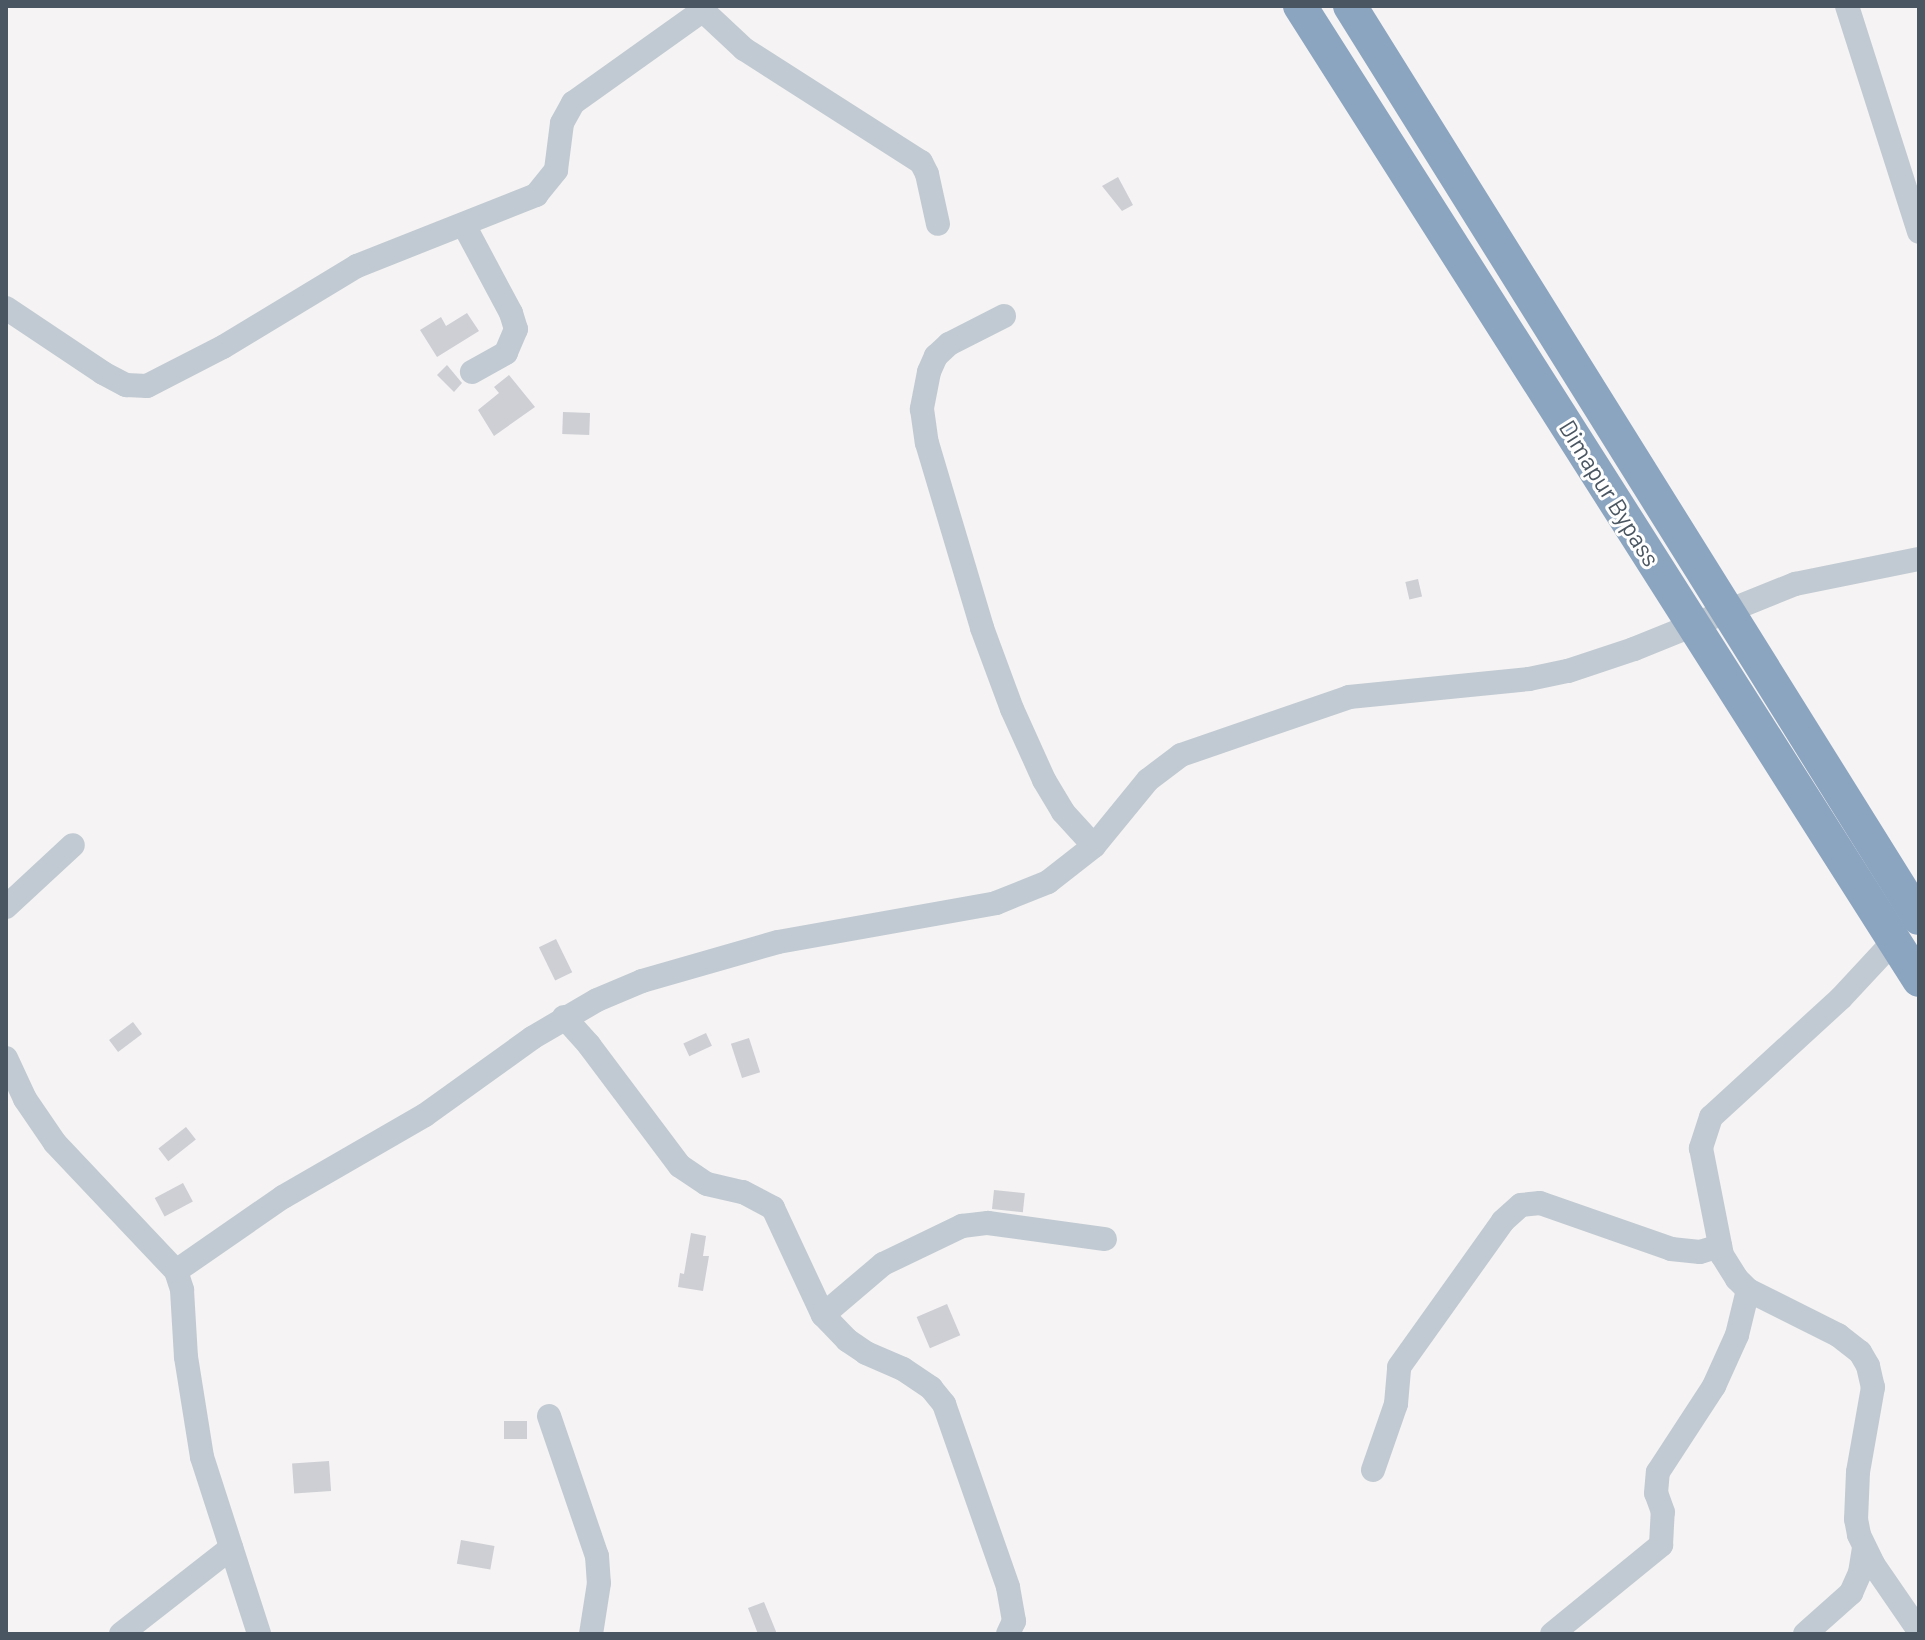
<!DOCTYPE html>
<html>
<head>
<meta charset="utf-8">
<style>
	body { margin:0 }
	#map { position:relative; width:1925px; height:1640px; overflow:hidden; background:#f5f3f3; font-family:Barlow,sans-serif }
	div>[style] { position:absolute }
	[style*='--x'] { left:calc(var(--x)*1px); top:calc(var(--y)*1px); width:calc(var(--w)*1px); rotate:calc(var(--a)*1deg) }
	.building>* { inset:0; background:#cdcfd5; transform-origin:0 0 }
	.minor>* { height:24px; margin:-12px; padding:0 12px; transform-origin:12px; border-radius:12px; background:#c1cad2 }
	.highway>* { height:34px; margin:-17px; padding:0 17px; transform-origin:17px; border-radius:17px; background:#8ba5c1 }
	span { translate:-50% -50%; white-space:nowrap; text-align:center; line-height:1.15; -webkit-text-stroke:6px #fff; paint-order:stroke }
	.street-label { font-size:24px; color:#4a5661 }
	.frame { position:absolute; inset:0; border:8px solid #4a5661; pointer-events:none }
</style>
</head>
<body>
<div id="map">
	<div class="building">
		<i style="clip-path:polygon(1118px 177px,1133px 205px,1122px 211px,1102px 186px)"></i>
		<i style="clip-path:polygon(467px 313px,479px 331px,437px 357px,420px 330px,441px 317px,446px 326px)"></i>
		<i style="clip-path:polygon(447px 365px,462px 383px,454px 392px,437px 375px)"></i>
		<i style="clip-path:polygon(509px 375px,535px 407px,494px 436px,478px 410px,499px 393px,494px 387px)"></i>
		<i style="left:563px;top:412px;width:27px;height:22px;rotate:2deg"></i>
		<i style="left:1418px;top:579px;width:18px;height:13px;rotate:77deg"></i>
		<i style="left:556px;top:939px;width:37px;height:19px;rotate:64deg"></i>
		<i style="left:133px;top:1022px;width:15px;height:30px;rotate:53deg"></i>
		<i style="left:706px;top:1033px;width:14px;height:25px;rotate:65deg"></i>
		<i style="left:749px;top:1038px;width:36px;height:19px;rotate:72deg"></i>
		<i style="left:186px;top:1127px;width:16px;height:35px;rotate:52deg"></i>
		<i style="left:183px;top:1183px;width:21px;height:32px;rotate:62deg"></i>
		<i style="left:994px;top:1190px;width:31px;height:19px;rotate:6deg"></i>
		<i style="clip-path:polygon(691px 1233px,706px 1236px,703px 1256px,709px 1256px,703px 1291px,678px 1287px,680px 1273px,684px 1274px)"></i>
		<i style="left:947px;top:1304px;width:34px;height:33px;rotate:67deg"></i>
		<i style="left:504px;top:1421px;width:23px;height:18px"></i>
		<i style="left:329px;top:1461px;width:30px;height:37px;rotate:86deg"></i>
		<i style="left:461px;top:1540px;width:34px;height:24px;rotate:10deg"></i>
		<i style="clip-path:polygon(764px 1602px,777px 1634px,758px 1634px,748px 1608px)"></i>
	</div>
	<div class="minor">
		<i style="--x:698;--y:6;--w:63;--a:43.1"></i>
		<i style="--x:744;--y:49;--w:210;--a:32.6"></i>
		<i style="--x:921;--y:162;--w:13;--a:63"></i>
		<i style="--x:927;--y:174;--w:51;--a:77.6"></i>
		<i style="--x:1847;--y:6;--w:237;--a:72.3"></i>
		<i style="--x:464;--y:225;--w:100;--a:61.9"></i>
		<i style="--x:511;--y:313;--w:17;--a:73"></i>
		<i style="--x:516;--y:329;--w:26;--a:113"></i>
		<i style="--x:506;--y:353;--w:39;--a:151"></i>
		<i style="--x:6;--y:308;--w:117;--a:33.8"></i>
		<i style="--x:103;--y:373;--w:26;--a:28"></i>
		<i style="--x:126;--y:385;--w:21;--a:3"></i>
		<i style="--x:147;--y:386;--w:85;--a:-27.2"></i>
		<i style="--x:223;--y:347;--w:157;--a:-31.2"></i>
		<i style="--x:357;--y:266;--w:193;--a:-21.6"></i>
		<i style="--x:536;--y:195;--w:32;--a:-51"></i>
		<i style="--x:556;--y:170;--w:47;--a:-82.7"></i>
		<i style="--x:562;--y:123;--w:23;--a:-61"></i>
		<i style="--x:573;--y:103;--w:158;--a:-35.5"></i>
		<i style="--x:1004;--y:316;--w:62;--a:153"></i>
		<i style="--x:949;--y:344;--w:18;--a:137"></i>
		<i style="--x:936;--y:356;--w:17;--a:114"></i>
		<i style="--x:929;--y:372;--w:38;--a:101"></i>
		<i style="--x:922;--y:409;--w:34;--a:82"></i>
		<i style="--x:927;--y:443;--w:193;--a:73.4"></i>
		<i style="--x:982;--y:628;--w:86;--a:69.7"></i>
		<i style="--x:1012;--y:709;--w:78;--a:65.7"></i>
		<i style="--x:1044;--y:780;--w:37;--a:59"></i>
		<i style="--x:1063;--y:812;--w:46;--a:47.6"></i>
		<i style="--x:6;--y:907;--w:91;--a:-42.8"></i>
		<i style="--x:1894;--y:941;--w:78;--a:132.9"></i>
		<i style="--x:1841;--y:998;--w:176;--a:137.5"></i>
		<i style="--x:1711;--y:1117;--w:33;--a:108"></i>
		<i style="--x:1701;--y:1148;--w:109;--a:78.9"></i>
		<i style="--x:1722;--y:1255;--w:28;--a:58"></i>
		<i style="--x:1737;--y:1279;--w:16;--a:45"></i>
		<i style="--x:1748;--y:1290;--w:101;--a:26.6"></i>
		<i style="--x:1838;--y:1335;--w:28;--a:38"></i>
		<i style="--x:1860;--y:1352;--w:16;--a:60"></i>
		<i style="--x:1868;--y:1366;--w:22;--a:77"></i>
		<i style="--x:1873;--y:1387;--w:86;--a:100"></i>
		<i style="--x:1858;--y:1472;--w:47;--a:92.4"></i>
		<i style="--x:1856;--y:1519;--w:16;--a:79"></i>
		<i style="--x:1859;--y:1535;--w:32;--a:64"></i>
		<i style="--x:1873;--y:1564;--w:81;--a:55.5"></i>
		<i style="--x:564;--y:1017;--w:38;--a:48"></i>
		<i style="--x:589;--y:1045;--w:151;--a:53.1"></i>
		<i style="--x:680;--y:1166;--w:32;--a:34"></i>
		<i style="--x:707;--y:1184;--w:37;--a:13"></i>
		<i style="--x:743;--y:1192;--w:34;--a:28"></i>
		<i style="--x:773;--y:1208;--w:118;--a:65"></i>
		<i style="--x:823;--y:1315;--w:35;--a:46"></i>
		<i style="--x:847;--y:1340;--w:23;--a:34"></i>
		<i style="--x:866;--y:1353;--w:40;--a:23.4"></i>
		<i style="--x:903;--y:1369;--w:34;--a:34"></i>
		<i style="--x:931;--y:1388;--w:21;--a:51"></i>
		<i style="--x:944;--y:1404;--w:194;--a:70.7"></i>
		<i style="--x:1008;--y:1587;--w:35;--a:80"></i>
		<i style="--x:1014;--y:1621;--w:14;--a:115"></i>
		<i style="--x:6;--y:1058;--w:45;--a:65.1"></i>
		<i style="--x:25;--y:1099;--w:53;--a:55.7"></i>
		<i style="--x:55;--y:1143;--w:176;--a:46.6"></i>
		<i style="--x:176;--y:1271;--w:20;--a:72"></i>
		<i style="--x:182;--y:1290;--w:67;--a:86.6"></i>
		<i style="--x:186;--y:1357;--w:101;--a:80.9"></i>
		<i style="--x:202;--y:1457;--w:186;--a:72.1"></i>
		<i style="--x:176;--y:1271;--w:130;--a:-34.7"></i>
		<i style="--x:283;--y:1197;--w:164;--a:-30"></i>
		<i style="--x:425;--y:1115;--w:132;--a:-35.7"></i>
		<i style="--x:532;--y:1038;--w:75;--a:-30.3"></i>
		<i style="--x:597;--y:1000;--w:49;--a:-22.9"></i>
		<i style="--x:642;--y:981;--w:141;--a:-16"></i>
		<i style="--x:778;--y:942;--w:221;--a:-10.1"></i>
		<i style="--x:996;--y:903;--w:56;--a:-22"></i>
		<i style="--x:1048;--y:882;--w:58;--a:-38"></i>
		<i style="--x:1094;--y:846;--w:85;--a:-50.7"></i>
		<i style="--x:1148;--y:780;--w:41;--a:-37.1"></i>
		<i style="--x:1181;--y:755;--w:178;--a:-19"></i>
		<i style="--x:1349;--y:697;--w:181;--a:-5.7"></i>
		<i style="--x:1529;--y:679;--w:40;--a:-12"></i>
		<i style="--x:1568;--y:671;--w:70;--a:-18.4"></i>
		<i style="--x:1634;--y:649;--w:174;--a:-22"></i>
		<i style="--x:1795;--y:584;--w:126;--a:-11.4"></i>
		<i style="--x:823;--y:1315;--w:79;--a:-40.4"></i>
		<i style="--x:883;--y:1264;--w:88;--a:-25.7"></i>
		<i style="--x:962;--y:1226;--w:26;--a:-7"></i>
		<i style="--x:988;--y:1223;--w:118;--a:7.8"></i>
		<i style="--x:549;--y:1416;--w:148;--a:71.1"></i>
		<i style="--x:597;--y:1556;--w:27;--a:86"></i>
		<i style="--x:599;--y:1583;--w:52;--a:98.9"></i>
		<i style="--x:1373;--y:1470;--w:70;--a:-70.8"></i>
		<i style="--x:1396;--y:1404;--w:37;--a:-85"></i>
		<i style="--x:1399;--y:1367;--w:179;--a:-54.5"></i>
		<i style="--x:1503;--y:1221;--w:24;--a:-42"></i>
		<i style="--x:1521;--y:1205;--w:19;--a:-6"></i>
		<i style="--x:1540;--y:1203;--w:139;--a:19.3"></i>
		<i style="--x:1671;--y:1249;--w:29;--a:6"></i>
		<i style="--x:1700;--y:1252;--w:21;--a:-17"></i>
		<i style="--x:121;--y:1634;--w:140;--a:-38"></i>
		<i style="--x:1552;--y:1634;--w:141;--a:-39.2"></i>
		<i style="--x:1661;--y:1545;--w:33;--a:-87"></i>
		<i style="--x:1663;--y:1512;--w:20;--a:-110"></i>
		<i style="--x:1656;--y:1493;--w:21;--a:-85"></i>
		<i style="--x:1658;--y:1472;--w:103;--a:-56.9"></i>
		<i style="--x:1714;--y:1386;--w:56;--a:-65.7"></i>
		<i style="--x:1737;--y:1335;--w:46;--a:-76.3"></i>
		<i style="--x:1805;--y:1634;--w:62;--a:-41.7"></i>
		<i style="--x:1851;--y:1593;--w:22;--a:-66"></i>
		<i style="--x:1860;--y:1573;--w:26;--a:-81"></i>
	</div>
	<div class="highway">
		<i style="--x:1300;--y:6;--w:1154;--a:57.56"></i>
		<i style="--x:1350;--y:6;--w:1075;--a:58.04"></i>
	</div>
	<div class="street-label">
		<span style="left:1610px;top:493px;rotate:58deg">Dimapur Bypass</span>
	</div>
	<div class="frame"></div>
</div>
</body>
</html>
